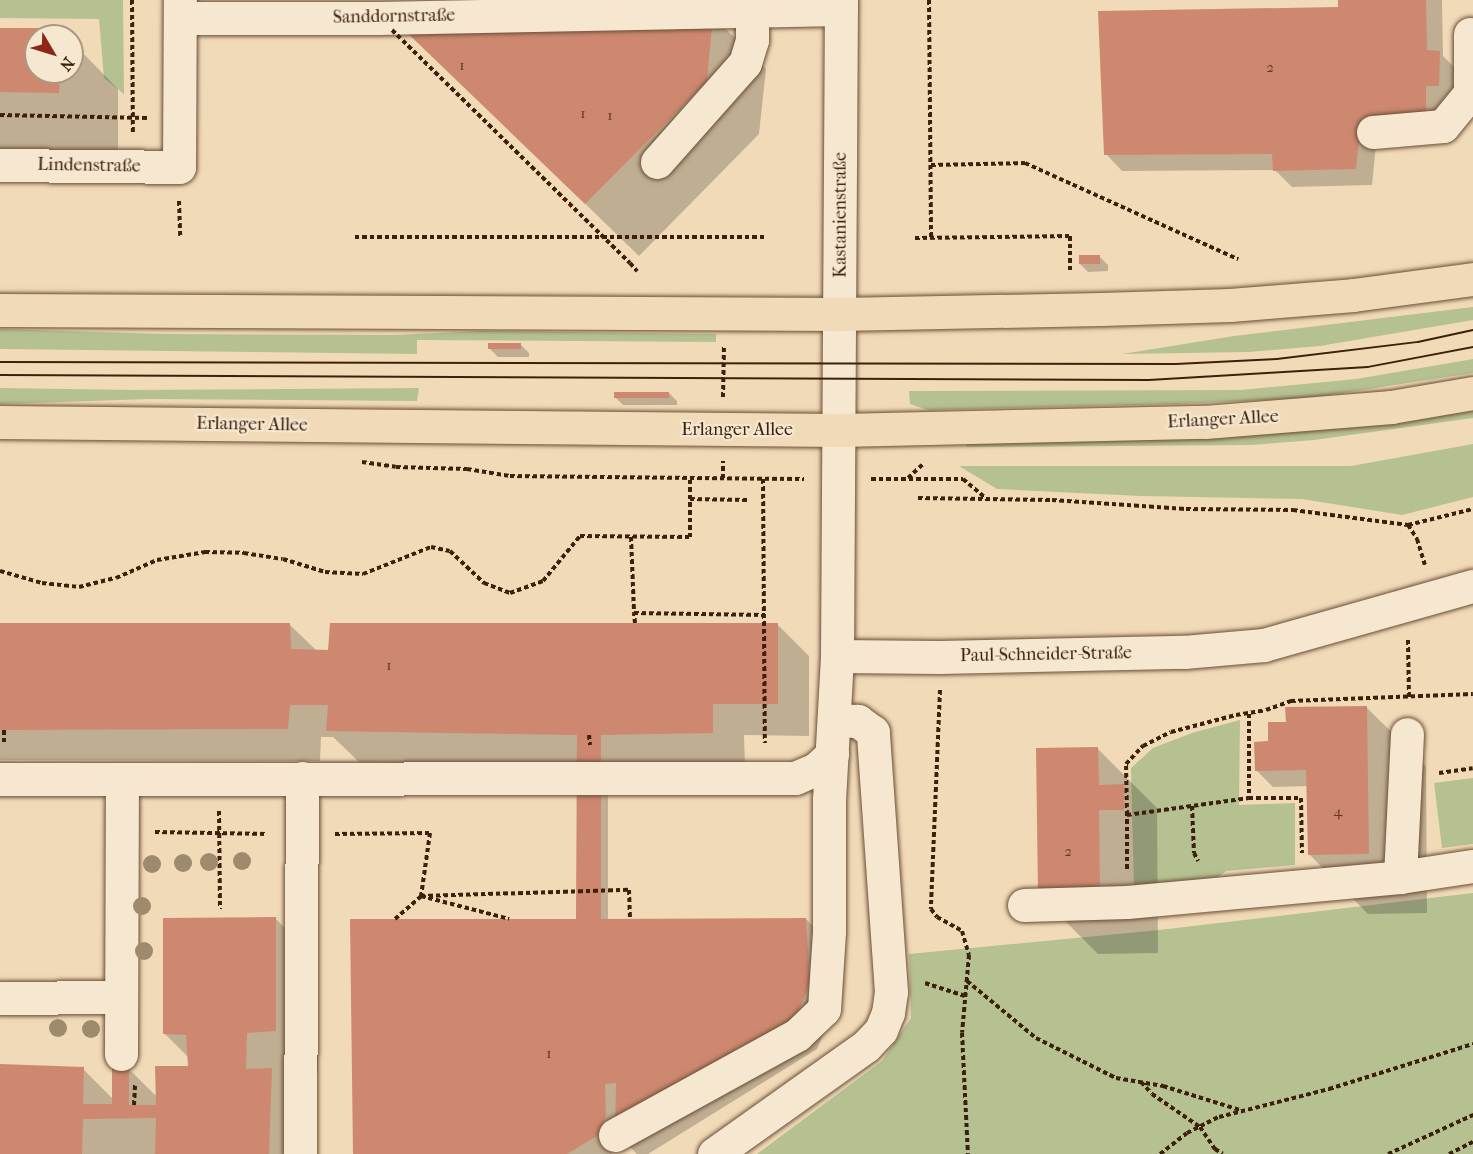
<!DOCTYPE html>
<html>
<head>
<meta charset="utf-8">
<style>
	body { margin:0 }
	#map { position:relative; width:1473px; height:1154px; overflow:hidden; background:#f1dab8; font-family:"IM FELL French Canon",serif }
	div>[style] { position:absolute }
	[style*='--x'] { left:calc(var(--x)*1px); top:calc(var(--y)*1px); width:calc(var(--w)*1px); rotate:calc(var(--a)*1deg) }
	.green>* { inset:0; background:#b6c192 }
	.shadow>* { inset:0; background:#0003 }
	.building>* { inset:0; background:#ce8870; transform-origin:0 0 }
	.path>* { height:4px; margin-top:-2px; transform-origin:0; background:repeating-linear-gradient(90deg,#3d200b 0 4.5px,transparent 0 7.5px) }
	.roads { filter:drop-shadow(0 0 2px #6a4e36) drop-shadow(0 0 2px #6a4e36) }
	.minor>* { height:33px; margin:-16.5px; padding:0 16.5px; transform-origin:16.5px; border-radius:16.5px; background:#f6e7d1 }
	.major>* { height:33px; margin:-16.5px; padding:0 16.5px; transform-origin:16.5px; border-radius:16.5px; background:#f1dab8 }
	.tram>* { height:1.5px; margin:-0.75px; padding:0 0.75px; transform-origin:0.75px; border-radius:0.75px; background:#3d200b }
	.path-bridge>* { height:4px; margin-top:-2px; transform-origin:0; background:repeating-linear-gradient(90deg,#3d200b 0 4.5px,transparent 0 7.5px) }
	.trees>* { width:18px; height:18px; margin:-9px; border-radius:50%; background:#9e8a6c }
	span { translate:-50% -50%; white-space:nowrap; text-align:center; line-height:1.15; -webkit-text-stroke:4.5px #f6e7d1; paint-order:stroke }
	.number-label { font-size:15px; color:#613a24 }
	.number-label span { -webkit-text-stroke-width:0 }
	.street-label { font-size:18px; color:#3d200b }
	.north { position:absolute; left:24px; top:24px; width:60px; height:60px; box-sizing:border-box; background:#f6e7d1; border:2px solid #ac9782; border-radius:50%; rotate:128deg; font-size:16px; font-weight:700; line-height:24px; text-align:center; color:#3d200b }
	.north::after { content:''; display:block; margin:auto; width:21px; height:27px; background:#8f2418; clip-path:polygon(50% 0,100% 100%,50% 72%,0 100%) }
</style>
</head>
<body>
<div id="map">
	<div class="green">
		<i style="clip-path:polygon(0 0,123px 0,124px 94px,104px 78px,99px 19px,0 18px)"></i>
		<i style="clip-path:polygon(1473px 307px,1473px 320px,1320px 346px,1249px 352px,1122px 354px,1234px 336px)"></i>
		<i style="clip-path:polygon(0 329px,163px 334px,394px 335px,481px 331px,716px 334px,716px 342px,417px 340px,417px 354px,0 349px)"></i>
		<i style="clip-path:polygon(1473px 359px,1473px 373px,1310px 398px,1175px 404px,928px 410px,910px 404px,909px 391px,1240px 390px,1356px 379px)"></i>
		<i style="clip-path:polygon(0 388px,134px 390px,419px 388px,417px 401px,149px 399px,0 404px)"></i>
		<i style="clip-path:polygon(1473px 411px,1473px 418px,1314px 440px,1252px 445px,966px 447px,966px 441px,1420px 418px)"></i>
		<i style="clip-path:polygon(1473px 444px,1473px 497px,1402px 515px,1302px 499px,1141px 496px,997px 489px,959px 466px,1351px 466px)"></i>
		<i style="clip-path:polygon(1240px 720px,1239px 805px,1295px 803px,1295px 865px,1226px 871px,1213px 881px,1134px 890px,1131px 768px,1153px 748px,1192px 733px)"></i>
		<i style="clip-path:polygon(1473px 778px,1473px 844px,1442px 848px,1434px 783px)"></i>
		<i style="clip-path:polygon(1473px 893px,1473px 1154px,757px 1154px,882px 1061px,911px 1018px,909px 954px,1159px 930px)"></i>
	</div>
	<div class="shadow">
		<i style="clip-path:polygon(1339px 0,1442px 0,1443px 56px,1456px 69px,1455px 102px,1443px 133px,1377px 135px,1372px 185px,1292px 187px,1275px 170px,1122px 171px,1106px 154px,1339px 8px)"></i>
		<i style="clip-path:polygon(713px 16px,766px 69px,759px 134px,639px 256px,401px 25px)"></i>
		<i style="clip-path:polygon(0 29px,59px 30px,66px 36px,36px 36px,36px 72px,72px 72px,72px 42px,118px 89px,118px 151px,0 150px)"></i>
		<i style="clip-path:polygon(1100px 257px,1108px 265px,1108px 271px,1088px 272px,1080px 264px)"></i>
		<i style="clip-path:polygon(521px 345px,529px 353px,529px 357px,498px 357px,490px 349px)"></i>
		<i style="clip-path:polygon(669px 393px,677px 401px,677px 405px,623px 405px,615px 397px)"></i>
		<i style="clip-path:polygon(777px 624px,809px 656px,809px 736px,744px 735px,745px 764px,608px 766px,608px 920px,806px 919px,830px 944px,834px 1009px,817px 1049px,648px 1154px,637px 1154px,626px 1143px,611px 1154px,355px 1154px,577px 920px,578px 766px,359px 762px,333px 737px,321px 737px,320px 761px,0 760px,0 625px,290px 625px,317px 651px)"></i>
		<i style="clip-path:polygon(1366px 707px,1426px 766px,1427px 913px,1368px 914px,1309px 854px,1308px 786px,1273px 787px,1256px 770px,1270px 743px,1288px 723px)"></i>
		<i style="clip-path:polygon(1098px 749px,1157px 808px,1158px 953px,1098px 954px,1039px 895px)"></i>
		<i style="clip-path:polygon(275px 918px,318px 961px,318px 1074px,290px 1076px,313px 1154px,0 1154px,0 1066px,83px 1069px,113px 1099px,129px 1069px,158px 1098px,189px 1068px,189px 1058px,164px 1033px)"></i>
	</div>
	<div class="building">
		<i style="clip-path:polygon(1338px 0,1426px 0,1427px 50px,1440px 51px,1439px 86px,1426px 86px,1426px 117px,1361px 119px,1356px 169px,1273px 171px,1272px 154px,1104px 155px,1098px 11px,1338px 7px)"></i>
		<i style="clip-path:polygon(713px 15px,707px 81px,585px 204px,398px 24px)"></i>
		<i style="clip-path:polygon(0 28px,60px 28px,60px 36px,36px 36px,36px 72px,60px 72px,59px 93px,0 92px)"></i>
		<i style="left:1100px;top:255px;width:9px;height:21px;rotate:90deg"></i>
		<i style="left:488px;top:343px;width:33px;height:6px"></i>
		<i style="left:614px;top:392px;width:55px;height:6px"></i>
		<i style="clip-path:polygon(0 623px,290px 623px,291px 649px,328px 650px,330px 623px,778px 623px,778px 704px,713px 704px,713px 733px,601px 735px,601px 919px,806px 918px,810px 983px,793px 1024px,615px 1135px,616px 1083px,605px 1084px,606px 1116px,597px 1136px,567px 1154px,353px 1154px,350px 919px,576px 919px,577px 735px,326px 731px,328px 705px,290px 705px,288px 729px,0 730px)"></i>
		<i style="clip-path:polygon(1367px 706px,1369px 854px,1308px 855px,1306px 770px,1255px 771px,1254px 742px,1268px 741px,1268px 722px,1286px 722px,1285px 707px)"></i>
		<i style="clip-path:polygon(1098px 747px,1099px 785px,1124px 784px,1124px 810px,1099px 810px,1100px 895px,1038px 895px,1036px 748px)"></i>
		<i style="clip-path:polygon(276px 917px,276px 1031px,247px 1033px,246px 1069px,272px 1068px,269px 1154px,155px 1154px,156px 1118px,83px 1119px,82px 1154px,0 1154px,0 1064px,84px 1067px,83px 1104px,112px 1104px,112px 1068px,129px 1067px,129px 1105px,156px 1105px,155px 1066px,188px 1066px,186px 1035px,163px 1034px,163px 918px)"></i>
	</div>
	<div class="path">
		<i style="--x:132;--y:0;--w:134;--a:89.6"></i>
		<i style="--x:929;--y:0;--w:238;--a:89.5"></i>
		<i style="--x:0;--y:115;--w:147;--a:1.2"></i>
		<i style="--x:931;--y:165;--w:94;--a:-1.2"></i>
		<i style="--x:1025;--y:163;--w:234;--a:24.3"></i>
		<i style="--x:179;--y:201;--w:36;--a:88"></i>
		<i style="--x:355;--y:237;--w:409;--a:0"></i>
		<i style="--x:915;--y:238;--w:155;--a:-0.7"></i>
		<i style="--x:1070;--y:236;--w:35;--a:90"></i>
		<i style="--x:630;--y:263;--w:11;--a:49"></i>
		<i style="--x:723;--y:397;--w:50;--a:-88.9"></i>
		<i style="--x:362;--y:462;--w:34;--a:8"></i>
		<i style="--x:396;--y:467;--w:71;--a:1.6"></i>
		<i style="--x:467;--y:469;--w:44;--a:9.2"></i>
		<i style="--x:510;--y:476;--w:294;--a:0.6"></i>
		<i style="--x:723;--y:478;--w:17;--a:-90"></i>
		<i style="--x:908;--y:478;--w:22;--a:-43"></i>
		<i style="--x:763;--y:479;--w:264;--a:89.6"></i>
		<i style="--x:871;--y:479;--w:92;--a:0"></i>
		<i style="--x:963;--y:479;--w:30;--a:40"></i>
		<i style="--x:918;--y:498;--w:134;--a:0.9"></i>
		<i style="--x:1052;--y:500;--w:134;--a:3.8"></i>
		<i style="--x:1186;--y:509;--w:107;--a:0.5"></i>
		<i style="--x:1293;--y:510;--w:116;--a:7.4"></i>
		<i style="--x:1408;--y:525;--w:67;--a:-13.8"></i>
		<i style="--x:690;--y:499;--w:59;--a:1"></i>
		<i style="--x:1408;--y:525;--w:17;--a:57"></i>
		<i style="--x:1417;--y:539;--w:27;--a:73"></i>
		<i style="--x:631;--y:537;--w:76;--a:87.7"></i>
		<i style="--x:0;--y:571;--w:44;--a:15.9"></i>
		<i style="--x:42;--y:583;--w:37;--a:6"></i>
		<i style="--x:79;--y:587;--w:38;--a:-14"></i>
		<i style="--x:116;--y:578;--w:45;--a:-23.7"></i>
		<i style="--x:157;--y:560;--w:49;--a:-9.5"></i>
		<i style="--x:205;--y:552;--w:39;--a:1"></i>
		<i style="--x:244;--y:553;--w:39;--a:9"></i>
		<i style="--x:283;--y:559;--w:44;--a:17.2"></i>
		<i style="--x:325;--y:572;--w:38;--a:3"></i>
		<i style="--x:363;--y:574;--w:73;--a:-21.7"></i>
		<i style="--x:431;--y:547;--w:19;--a:12"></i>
		<i style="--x:450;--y:551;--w:47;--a:43.3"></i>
		<i style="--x:484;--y:583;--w:28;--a:21"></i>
		<i style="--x:510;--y:593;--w:35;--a:-20"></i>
		<i style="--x:543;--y:581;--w:58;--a:-50.6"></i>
		<i style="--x:580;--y:536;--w:110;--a:0.5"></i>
		<i style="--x:690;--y:537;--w:59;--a:-90"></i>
		<i style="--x:635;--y:623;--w:10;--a:-96"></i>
		<i style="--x:634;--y:613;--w:131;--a:0.9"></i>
		<i style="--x:1408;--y:640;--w:58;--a:89"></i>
		<i style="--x:940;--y:690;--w:219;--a:92.4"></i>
		<i style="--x:931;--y:909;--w:10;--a:53"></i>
		<i style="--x:937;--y:917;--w:29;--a:29"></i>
		<i style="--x:962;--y:931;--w:25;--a:74"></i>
		<i style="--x:969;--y:955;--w:78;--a:95.1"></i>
		<i style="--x:962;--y:1033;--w:121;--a:87.2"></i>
		<i style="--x:1249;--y:714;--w:84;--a:90"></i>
		<i style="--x:4;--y:730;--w:15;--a:90"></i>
		<i style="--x:589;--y:735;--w:10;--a:84"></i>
		<i style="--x:1439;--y:773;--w:34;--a:-8"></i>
		<i style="--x:1192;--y:806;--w:47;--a:87.6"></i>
		<i style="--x:1194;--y:853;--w:9;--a:63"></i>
		<i style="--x:219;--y:811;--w:98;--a:89.4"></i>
		<i style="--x:1127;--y:815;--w:51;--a:-91.1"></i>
		<i style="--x:1126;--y:764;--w:25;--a:-47"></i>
		<i style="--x:1143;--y:746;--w:31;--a:-27"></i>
		<i style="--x:1171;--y:732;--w:67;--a:-14.7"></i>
		<i style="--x:1236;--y:715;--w:30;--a:-9"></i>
		<i style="--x:1266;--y:710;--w:27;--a:-20"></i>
		<i style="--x:1291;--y:701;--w:182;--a:-2.2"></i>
		<i style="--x:155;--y:832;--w:112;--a:1"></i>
		<i style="--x:335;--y:834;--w:95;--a:-0.6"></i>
		<i style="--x:430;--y:833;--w:64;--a:98.1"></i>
		<i style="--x:421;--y:896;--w:91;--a:14.6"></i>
		<i style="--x:1127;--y:869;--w:54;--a:-90"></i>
		<i style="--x:1127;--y:815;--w:123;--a:-7.9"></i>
		<i style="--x:1249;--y:798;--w:52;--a:0"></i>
		<i style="--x:1301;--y:798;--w:55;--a:89"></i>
		<i style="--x:395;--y:919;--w:35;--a:-41"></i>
		<i style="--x:421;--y:896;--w:208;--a:-1.7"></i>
		<i style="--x:629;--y:890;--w:29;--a:88"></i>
		<i style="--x:967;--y:981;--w:89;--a:39.6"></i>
		<i style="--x:1036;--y:1038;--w:89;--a:26.6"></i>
		<i style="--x:1116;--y:1078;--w:48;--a:9.7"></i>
		<i style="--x:1163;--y:1086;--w:81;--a:17.3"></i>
		<i style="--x:925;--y:983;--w:42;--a:18"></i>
		<i style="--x:1141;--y:1082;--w:16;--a:47"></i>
		<i style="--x:1152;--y:1094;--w:58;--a:34.5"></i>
		<i style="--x:1200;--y:1127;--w:27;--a:56"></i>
		<i style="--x:1215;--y:1149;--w:9;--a:32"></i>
		<i style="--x:134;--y:1105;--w:20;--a:-87"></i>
		<i style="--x:1160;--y:1154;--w:34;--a:-38"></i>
		<i style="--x:1187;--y:1133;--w:36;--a:-27"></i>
		<i style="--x:1219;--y:1117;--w:114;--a:-14.3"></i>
		<i style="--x:1329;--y:1089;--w:151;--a:-17.4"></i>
		<i style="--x:1388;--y:1154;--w:94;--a:-24.6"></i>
		<i style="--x:1449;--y:1154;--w:27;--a:-27"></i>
	</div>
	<div class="roads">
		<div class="minor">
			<i style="--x:180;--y:18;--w:198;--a:0"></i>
			<i style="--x:378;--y:18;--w:463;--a:-1.1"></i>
			<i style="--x:1470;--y:93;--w:59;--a:-90"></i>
			<i style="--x:1373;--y:132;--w:70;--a:-4.9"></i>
			<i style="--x:1443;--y:126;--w:43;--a:-50.7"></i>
			<i style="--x:1470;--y:93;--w:3;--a:0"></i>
			<i style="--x:657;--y:162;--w:132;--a:-48.4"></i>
			<i style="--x:745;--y:63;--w:24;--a:-73"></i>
			<i style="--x:752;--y:40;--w:31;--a:-90"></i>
			<i style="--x:0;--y:165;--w:179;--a:0.6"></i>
			<i style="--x:179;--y:167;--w:167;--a:-89.7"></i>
			<i style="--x:837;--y:656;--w:102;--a:0.6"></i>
			<i style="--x:939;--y:657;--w:245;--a:-1.2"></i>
			<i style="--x:1184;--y:652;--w:80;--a:-5"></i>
			<i style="--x:1264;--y:645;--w:217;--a:-15.8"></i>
			<i style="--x:0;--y:779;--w:795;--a:-0.07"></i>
			<i style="--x:795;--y:778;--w:23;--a:-23"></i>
			<i style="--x:816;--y:769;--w:22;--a:-43"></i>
			<i style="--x:1400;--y:877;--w:143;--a:-87.2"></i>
			<i style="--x:1024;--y:905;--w:103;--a:-1.7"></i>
			<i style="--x:1127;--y:902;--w:274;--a:-5.2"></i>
			<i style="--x:1400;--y:877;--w:74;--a:-8.6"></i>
			<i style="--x:0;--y:998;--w:121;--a:-0.5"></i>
			<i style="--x:121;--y:1054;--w:275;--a:-89.8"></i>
			<i style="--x:615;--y:1135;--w:208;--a:-28.8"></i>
			<i style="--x:797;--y:1035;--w:37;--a:-44"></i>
			<i style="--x:824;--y:1009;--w:78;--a:-86.3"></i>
			<i style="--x:829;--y:931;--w:131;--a:-90"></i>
			<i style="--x:829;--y:800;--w:144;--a:-86.8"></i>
			<i style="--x:837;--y:656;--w:656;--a:-89.65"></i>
			<i style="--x:300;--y:1154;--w:376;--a:-89.7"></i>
			<i style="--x:714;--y:1154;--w:186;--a:-35.4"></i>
			<i style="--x:866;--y:1046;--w:22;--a:-47"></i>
			<i style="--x:881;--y:1030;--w:18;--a:-68"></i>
			<i style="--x:888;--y:1013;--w:21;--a:-82"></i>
			<i style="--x:891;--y:992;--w:261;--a:-94"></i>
			<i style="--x:873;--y:732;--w:19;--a:-144"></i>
			<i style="--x:858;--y:721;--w:24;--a:-178"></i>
		</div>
		<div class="major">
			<i style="--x:0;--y:310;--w:840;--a:0.27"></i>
			<i style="--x:840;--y:314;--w:261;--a:-1.1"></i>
			<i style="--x:1101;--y:309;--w:129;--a:-1.8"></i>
			<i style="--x:1230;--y:305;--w:123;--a:-4.6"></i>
			<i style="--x:1353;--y:295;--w:121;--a:-7.6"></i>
			<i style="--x:0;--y:422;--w:840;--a:0.55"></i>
			<i style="--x:840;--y:430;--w:365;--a:-1.3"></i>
			<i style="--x:1205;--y:422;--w:187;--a:-4.6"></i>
			<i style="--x:1391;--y:407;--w:83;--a:-9.7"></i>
		</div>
	</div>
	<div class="tram">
		<i style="--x:0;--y:362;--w:1176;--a:0.1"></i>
		<i style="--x:1176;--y:364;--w:101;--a:-2.8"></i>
		<i style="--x:1277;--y:359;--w:142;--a:-6.9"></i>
		<i style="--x:1418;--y:342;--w:56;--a:-12.3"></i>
		<i style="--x:0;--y:375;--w:1149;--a:0.25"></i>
		<i style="--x:1149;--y:380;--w:219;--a:-3.4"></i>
		<i style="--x:1368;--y:367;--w:107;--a:-10.8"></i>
	</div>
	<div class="path-bridge">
		<i style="--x:392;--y:30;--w:333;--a:44.4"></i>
	</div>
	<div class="trees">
		<i style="left:242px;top:861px"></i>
		<i style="left:209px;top:862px"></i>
		<i style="left:183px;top:863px"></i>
		<i style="left:152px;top:864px"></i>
		<i style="left:142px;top:906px"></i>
		<i style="left:144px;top:951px"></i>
		<i style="left:58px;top:1028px"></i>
		<i style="left:91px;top:1029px"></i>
	</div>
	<div class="number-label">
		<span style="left:462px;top:66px">1</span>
		<span style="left:1270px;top:68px">2</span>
		<span style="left:583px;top:114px">1</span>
		<span style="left:610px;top:116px">1</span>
		<span style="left:389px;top:666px">1</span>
		<span style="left:1338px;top:812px">4</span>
		<span style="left:1068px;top:852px">2</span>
		<span style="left:549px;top:1054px">1</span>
	</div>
	<div class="street-label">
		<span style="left:394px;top:17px;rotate:-1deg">Sanddornstraße</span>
		<span style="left:89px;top:166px;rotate:1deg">Lindenstraße</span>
		<span style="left:841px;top:215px;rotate:-90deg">Kastanienstraße</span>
		<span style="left:1223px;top:420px;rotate:-3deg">Erlanger Allee</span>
		<span style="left:252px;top:425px;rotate:1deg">Erlanger Allee</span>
		<span style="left:737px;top:430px">Erlanger Allee</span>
		<span style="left:1046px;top:655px;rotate:-1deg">Paul-Schneider-Straße</span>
	</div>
	<div class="north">N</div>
</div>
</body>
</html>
